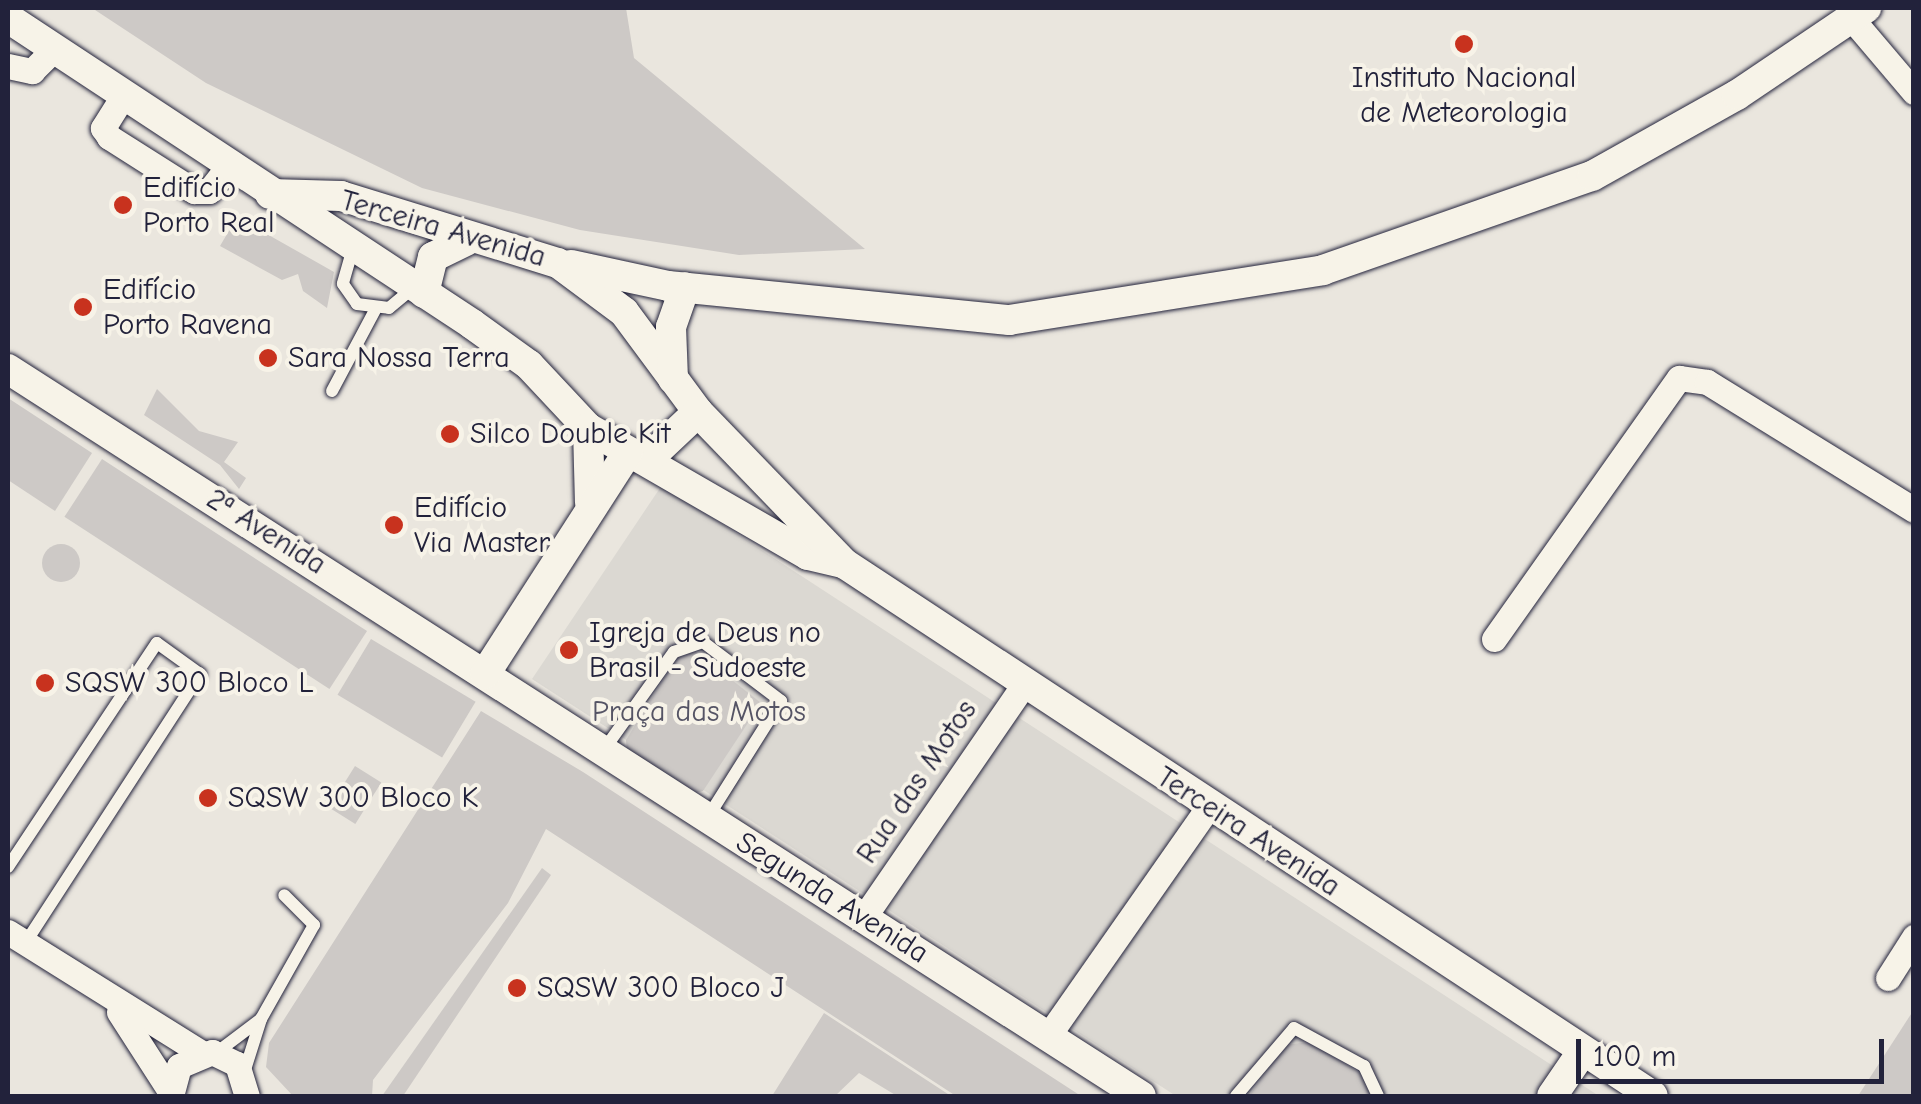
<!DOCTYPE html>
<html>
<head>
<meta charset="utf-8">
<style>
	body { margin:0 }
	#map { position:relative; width:1921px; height:1104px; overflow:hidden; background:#eae6de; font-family:"Comic Neue",sans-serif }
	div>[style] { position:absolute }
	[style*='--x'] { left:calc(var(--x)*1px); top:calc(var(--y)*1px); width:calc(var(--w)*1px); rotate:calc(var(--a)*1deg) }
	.built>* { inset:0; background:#dbd8d2 }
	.green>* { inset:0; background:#cdc9c6; transform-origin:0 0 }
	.round { border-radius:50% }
	.roads { filter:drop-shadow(0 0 2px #22223b) drop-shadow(0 0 2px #22223b) }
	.service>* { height:12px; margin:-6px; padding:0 6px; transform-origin:6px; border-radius:6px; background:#f7f3e8 }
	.minor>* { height:25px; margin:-12.5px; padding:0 12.5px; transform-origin:12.5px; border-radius:12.5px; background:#f7f3e8 }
	.tertiary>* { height:30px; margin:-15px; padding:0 15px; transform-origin:15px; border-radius:15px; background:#f7f3e8 }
	.dots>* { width:28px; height:28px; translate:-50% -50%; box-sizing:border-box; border:5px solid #f7f3e8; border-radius:50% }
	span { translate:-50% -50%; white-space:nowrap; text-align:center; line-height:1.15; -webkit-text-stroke:8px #f7f3e8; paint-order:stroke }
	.poi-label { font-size:30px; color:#22223b }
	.left { translate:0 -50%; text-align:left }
	.street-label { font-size:30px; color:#22223b }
	.park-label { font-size:30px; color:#555465 }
	.frame { position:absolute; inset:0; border:10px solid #22223b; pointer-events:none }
	.scale { position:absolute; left:1576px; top:1039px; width:308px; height:45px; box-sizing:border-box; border:5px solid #22223b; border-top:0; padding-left:12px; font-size:30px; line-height:35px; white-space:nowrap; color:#22223b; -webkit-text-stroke:8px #f7f3e8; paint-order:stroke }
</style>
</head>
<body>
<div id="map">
	<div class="built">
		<i style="clip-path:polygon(662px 485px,1599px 1096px,1176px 1096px,532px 679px)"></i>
	</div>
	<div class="green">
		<i style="clip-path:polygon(92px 8px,626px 8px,634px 58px,865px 249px,739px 255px,580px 230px,422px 188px,206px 83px)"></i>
		<i style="clip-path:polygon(237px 217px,334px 272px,327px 308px,303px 291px,298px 274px,282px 280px,220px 246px)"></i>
		<i style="clip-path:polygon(157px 389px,199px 431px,238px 442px,224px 462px,246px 478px,239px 489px,220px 465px,144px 415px)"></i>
		<i style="clip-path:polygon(8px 398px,92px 453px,55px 511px,8px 480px)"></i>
		<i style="left:102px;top:459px;width:316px;height:69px;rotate:33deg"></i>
		<i class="round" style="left:42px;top:544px;width:38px;height:38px"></i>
		<i style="left:371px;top:639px;width:122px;height:65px;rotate:31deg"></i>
		<i style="clip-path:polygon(694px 650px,761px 703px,703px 791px,691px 794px,627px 752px,626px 740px,679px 654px)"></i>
		<i style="clip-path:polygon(481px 711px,583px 772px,1081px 1096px,956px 1096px,546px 829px,508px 903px,373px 1080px,372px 1096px,293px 1096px,266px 1067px,269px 1043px)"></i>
		<i style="left:355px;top:766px;width:31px;height:49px;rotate:32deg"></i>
		<i style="clip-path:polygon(542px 868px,551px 875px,403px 1096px,382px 1096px)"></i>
		<i style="clip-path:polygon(1913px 1011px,1913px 1096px,1858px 1096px)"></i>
		<i style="clip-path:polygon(824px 1013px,951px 1096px,897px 1096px,859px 1073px,835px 1096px,772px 1096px)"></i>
		<i style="clip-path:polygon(1310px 1042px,1374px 1082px,1372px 1096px,1249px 1096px,1285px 1045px)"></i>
	</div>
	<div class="roads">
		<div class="service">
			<i style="--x:353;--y:248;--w:37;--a:106"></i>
			<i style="--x:343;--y:284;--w:24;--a:55"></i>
			<i style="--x:357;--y:304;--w:32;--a:7"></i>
			<i style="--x:389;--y:308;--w:33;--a:-40"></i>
			<i style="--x:332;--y:391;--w:92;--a:-62"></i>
			<i style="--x:603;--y:751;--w:122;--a:-54.4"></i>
			<i style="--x:674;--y:652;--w:31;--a:-19"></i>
			<i style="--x:703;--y:642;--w:98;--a:37.1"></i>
			<i style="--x:781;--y:701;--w:137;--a:122.2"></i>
			<i style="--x:8;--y:867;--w:269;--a:-56.4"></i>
			<i style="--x:157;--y:643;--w:53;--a:35.8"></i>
			<i style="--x:200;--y:674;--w:321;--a:123"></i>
			<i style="--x:216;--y:1053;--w:56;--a:-37.1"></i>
			<i style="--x:244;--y:1073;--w:57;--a:-72.5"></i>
			<i style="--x:261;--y:1019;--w:108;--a:-60.6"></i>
			<i style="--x:314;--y:925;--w:42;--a:-135"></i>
			<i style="--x:1236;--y:1096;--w:89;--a:-49.5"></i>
			<i style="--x:1294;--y:1028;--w:80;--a:28.5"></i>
			<i style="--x:1364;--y:1066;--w:33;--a:65"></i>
		</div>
		<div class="minor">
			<i style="--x:1852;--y:19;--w:96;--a:49.7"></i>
			<i style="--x:8;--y:66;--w:25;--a:12"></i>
			<i style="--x:32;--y:71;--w:30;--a:-45"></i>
			<i style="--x:123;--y:96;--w:38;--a:122"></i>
			<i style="--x:103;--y:128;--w:11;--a:56"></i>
			<i style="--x:109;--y:137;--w:101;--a:32.4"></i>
			<i style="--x:194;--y:191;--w:15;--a:0"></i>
			<i style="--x:209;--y:191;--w:31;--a:-52"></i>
			<i style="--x:1494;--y:639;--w:320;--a:-54.7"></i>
			<i style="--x:1679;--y:378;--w:28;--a:8"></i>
			<i style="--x:1707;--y:382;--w:243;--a:31.7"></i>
			<i style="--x:864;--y:917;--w:283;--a:-55.5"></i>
			<i style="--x:8;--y:932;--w:229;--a:32"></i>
			<i style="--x:1888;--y:978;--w:49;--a:-57.6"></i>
			<i style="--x:119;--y:1012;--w:94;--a:57.2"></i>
			<i style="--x:1048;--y:1036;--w:281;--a:-55"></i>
			<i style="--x:171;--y:1096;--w:31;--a:-75"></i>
			<i style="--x:179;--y:1066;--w:36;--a:-23"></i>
			<i style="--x:212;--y:1052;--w:28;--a:26"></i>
			<i style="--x:237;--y:1064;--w:34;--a:73"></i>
		</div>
		<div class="tertiary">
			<i style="--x:8;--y:18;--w:556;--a:33.4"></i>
			<i style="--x:472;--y:324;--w:70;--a:35.7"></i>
			<i style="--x:529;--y:365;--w:86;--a:46.9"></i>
			<i style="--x:588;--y:428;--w:254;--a:30"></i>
			<i style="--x:808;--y:555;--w:35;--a:13"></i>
			<i style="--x:270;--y:194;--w:71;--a:1.6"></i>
			<i style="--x:341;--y:196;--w:227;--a:17.2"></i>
			<i style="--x:558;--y:263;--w:82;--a:36.6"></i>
			<i style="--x:624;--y:312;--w:124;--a:53.5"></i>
			<i style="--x:698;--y:412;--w:211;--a:46"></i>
			<i style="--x:845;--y:564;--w:967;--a:33.36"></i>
			<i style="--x:571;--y:265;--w:99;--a:12.2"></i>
			<i style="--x:668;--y:286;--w:343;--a:5.7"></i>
			<i style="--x:1009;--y:320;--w:318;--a:-9"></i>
			<i style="--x:1323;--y:270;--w:285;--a:-19.3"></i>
			<i style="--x:1592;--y:176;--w:166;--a:-29.2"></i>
			<i style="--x:1737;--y:95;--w:156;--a:-34"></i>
			<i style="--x:424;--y:293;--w:37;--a:-76"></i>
			<i style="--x:433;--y:257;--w:37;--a:-26"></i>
			<i style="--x:8;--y:369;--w:1346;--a:32.69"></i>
			<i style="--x:673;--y:379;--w:52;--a:-92.2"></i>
			<i style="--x:671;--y:327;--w:42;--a:-70.7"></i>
			<i style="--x:588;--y:428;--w:74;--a:88.5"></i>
			<i style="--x:647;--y:460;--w:70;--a:-43.3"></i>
			<i style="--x:485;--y:674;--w:264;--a:-57.2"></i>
			<i style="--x:1552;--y:1096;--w:53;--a:-55.7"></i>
		</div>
	</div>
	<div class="dots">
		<i style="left:1464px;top:44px;background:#c8321e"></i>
		<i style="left:123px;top:205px;background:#c8321e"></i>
		<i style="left:83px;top:307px;background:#c8321e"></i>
		<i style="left:268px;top:358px;background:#c8321e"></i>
		<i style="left:450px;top:434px;background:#c8321e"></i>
		<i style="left:394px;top:525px;background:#c8321e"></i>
		<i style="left:569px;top:650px;background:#c8321e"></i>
		<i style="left:45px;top:683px;background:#c8321e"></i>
		<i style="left:208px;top:798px;background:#c8321e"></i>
		<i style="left:517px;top:988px;background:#c8321e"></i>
	</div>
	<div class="poi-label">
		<span style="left:1464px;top:95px">Instituto Nacional<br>de Meteorologia</span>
		<span class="left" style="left:143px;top:205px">Edifício<br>Porto Real</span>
		<span class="left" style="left:103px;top:307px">Edifício<br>Porto Ravena</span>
		<span class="left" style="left:288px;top:358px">Sara Nossa Terra</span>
		<span class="left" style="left:470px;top:434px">Silco Double Kit</span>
		<span class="left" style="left:414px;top:525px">Edifício<br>Via Master</span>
		<span class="left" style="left:589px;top:650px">Igreja de Deus no<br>Brasil - Sudoeste</span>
		<span class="left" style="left:65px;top:683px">SQSW 300 Bloco L</span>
		<span class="left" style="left:228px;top:798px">SQSW 300 Bloco K</span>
		<span class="left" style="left:537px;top:988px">SQSW 300 Bloco J</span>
	</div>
	<div class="street-label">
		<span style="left:443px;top:229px;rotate:16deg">Terceira Avenida</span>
		<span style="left:266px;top:532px;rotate:32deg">2ª Avenida</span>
		<span style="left:917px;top:782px;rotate:-56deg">Rua das Motos</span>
		<span style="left:1248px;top:832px;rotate:33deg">Terceira Avenida</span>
		<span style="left:832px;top:898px;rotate:32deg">Segunda Avenida</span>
	</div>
	<div class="park-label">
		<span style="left:699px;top:712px">Praça das Motos</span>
	</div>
	<div class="frame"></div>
	<div class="scale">100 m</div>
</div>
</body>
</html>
